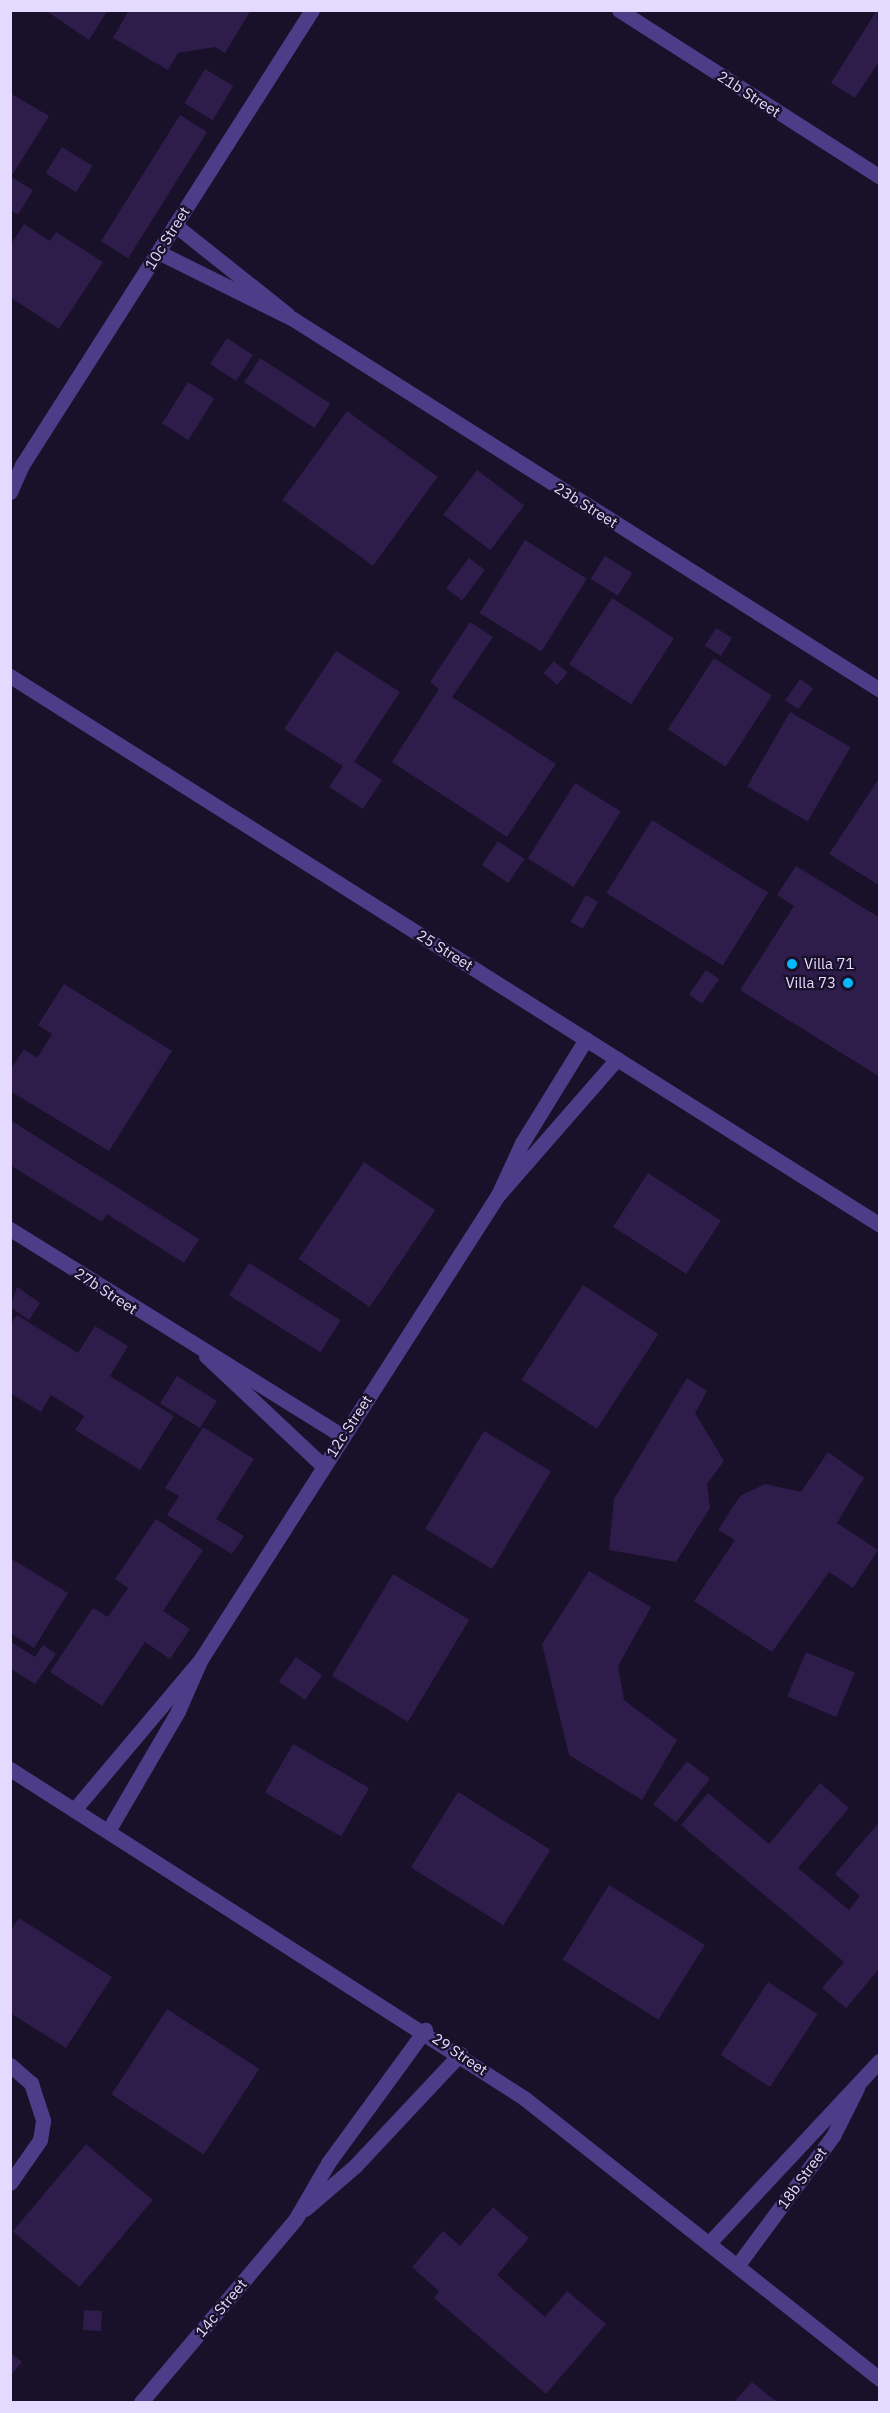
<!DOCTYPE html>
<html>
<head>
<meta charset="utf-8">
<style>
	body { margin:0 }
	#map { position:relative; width:890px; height:2413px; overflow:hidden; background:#191029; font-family:"IBM Plex Sans",sans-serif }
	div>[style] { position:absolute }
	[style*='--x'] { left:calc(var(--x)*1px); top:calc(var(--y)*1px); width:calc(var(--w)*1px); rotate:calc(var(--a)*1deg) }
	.building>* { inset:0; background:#2e1c4a; transform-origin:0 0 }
	.street>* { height:15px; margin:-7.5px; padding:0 7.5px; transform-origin:7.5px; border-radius:7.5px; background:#4d3c88 }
	.dots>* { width:16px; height:16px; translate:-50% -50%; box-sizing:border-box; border:3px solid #191029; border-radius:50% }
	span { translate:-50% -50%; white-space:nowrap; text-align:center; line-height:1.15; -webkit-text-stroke:4.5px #191029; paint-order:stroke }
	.street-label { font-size:15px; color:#e4d9ff }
	.poi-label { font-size:15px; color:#e4d9ff }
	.left { translate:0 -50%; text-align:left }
	.right { translate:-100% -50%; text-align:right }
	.frame { position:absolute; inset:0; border:12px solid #e4d9ff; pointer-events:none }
</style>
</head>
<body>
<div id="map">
	<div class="building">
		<i style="clip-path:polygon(45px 10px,108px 10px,89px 40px)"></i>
		<i style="clip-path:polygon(129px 10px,251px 10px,225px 53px,215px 47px,178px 53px,168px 70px,113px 38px)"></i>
		<i style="clip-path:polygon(877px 10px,880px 60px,855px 98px,831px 83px)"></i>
		<i style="left:205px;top:69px;width:33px;height:40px;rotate:31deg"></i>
		<i style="clip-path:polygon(10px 93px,49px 116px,11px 177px,33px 190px,18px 215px,10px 210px)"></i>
		<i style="left:180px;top:115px;width:32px;height:149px;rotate:32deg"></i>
		<i style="left:62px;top:147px;width:36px;height:31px;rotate:32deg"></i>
		<i style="clip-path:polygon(24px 224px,50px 241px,56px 232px,103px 262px,59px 329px,10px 297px,10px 246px)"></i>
		<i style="left:227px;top:338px;width:31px;height:31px;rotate:33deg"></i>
		<i style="left:260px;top:358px;width:84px;height:29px;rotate:33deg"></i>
		<i style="left:188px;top:382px;width:31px;height:49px;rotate:32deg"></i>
		<i style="left:347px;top:411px;width:112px;height:110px;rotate:36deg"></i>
		<i style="left:477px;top:470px;width:59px;height:56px;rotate:37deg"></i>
		<i style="left:525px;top:540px;width:73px;height:86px;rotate:32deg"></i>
		<i style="left:605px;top:556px;width:32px;height:27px;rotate:32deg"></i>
		<i style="left:469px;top:558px;width:20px;height:38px;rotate:37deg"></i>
		<i style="left:612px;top:598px;width:74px;height:79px;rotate:33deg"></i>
		<i style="clip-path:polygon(470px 622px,493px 637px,452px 697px,556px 764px,507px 837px,392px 762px,439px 689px,430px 682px)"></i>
		<i style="left:716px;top:628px;width:19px;height:21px;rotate:32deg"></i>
		<i style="clip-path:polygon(336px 651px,400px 692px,354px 762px,382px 780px,363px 809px,329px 787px,343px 766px,284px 729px)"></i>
		<i style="left:714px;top:658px;width:69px;height:85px;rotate:33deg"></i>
		<i style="left:554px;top:661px;width:18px;height:16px;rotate:41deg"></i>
		<i style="left:800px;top:679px;width:16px;height:26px;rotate:35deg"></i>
		<i style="left:790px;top:712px;width:70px;height:86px;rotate:30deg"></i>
		<i style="clip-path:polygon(880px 777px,880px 886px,829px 854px)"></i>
		<i style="left:575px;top:783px;width:54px;height:89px;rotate:32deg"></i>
		<i style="left:652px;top:820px;width:137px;height:86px;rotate:32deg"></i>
		<i style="left:498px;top:841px;width:32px;height:29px;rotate:34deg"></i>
		<i style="clip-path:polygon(796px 866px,880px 918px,880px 1077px,740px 990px,794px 906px,777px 895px)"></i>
		<i style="left:586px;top:895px;width:14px;height:31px;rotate:30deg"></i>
		<i style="left:706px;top:970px;width:16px;height:30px;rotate:35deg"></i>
		<i style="clip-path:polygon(64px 984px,172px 1051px,109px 1151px,10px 1091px,10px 1070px,24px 1049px,37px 1058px,52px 1034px,38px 1025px)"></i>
		<i style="clip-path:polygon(10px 1120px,199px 1239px,184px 1263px,107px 1214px,102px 1222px,10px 1165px)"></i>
		<i style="left:364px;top:1162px;width:86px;height:117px;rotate:34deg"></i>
		<i style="left:648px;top:1173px;width:87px;height:64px;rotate:33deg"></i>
		<i style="left:249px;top:1263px;width:108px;height:38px;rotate:32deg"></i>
		<i style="left:583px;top:1285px;width:90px;height:113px;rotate:33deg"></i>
		<i style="clip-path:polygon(17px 1287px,40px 1303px,29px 1320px,10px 1307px)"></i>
		<i style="clip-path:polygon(17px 1315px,78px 1353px,95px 1326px,128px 1346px,110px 1376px,174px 1416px,140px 1470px,75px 1430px,84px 1416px,51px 1395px,41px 1412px,10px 1393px,10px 1325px)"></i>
		<i style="left:177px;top:1376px;width:47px;height:32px;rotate:32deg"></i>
		<i style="clip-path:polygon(687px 1378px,707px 1391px,695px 1413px,724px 1461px,707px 1484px,710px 1508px,676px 1562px,609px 1550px,614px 1499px)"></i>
		<i style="clip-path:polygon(203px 1427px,254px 1459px,216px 1519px,244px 1536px,232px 1554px,167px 1515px,179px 1496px,165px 1488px)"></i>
		<i style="left:484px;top:1431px;width:78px;height:114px;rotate:31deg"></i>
		<i style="clip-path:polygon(828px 1452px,864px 1478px,837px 1523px,878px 1550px,853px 1588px,829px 1572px,772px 1652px,694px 1601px,735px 1540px,718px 1530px,740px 1496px,765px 1484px,801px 1492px)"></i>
		<i style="clip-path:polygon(156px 1519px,203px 1550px,163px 1611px,190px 1629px,170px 1659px,145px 1642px,102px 1706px,50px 1672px,93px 1608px,108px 1617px,128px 1588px,115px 1579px)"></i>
		<i style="clip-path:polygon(10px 1558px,68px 1593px,34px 1648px,10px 1633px)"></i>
		<i style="clip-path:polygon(589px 1571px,651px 1607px,618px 1666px,624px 1700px,677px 1740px,642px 1800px,569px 1755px,542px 1644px)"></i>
		<i style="left:393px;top:1574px;width:89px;height:119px;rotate:31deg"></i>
		<i style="clip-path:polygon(10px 1641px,35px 1657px,43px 1645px,56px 1654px,35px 1684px,10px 1668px)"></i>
		<i style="left:806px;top:1652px;width:53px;height:48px;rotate:23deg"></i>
		<i style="left:296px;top:1657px;width:32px;height:30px;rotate:35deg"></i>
		<i style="left:293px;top:1744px;width:88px;height:56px;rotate:30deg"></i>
		<i style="left:687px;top:1761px;width:29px;height:55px;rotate:38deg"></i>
		<i style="clip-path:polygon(820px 1783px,849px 1808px,798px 1868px,849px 1910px,860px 1896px,835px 1874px,880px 1821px,880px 1968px,846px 2008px,822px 1988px,844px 1962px,681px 1825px,708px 1793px,769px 1844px)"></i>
		<i style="left:458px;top:1792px;width:109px;height:89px;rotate:32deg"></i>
		<i style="left:609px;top:1885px;width:113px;height:88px;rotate:32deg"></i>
		<i style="clip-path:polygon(19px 1918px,112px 1977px,66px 2048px,10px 2013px,10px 1931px)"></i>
		<i style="left:768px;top:1982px;width:59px;height:87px;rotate:33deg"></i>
		<i style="left:167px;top:2009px;width:110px;height:102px;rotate:33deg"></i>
		<i style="left:86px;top:2144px;width:87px;height:114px;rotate:40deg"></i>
		<i style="clip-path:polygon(493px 2207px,529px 2238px,497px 2275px,545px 2317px,567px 2291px,606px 2324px,546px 2394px,434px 2298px,439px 2291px,412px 2267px,443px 2231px,460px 2246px)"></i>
		<i style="left:84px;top:2310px;width:18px;height:20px;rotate:3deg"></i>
		<i style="clip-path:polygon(10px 2352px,22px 2362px,10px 2376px)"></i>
		<i style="clip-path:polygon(752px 2382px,777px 2402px,734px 2402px)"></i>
	</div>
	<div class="street">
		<i style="--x:619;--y:10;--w:310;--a:32.6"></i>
		<i style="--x:175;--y:225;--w:144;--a:38.5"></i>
		<i style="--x:158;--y:252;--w:151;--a:26.4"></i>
		<i style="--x:293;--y:319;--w:694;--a:32.29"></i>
		<i style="--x:10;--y:492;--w:30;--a:-66"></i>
		<i style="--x:22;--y:465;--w:540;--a:-57.49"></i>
		<i style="--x:10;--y:676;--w:1029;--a:32.25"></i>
		<i style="--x:500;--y:1193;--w:178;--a:-48.9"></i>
		<i style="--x:10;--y:1229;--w:391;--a:31.9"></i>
		<i style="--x:206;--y:1356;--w:161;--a:43.2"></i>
		<i style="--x:10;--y:1769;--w:610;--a:32.62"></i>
		<i style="--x:524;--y:2098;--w:454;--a:38.3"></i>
		<i style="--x:74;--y:1810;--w:197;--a:-49.9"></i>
		<i style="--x:201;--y:1659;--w:551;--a:-57.38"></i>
		<i style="--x:498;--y:1195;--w:57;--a:-65.2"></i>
		<i style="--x:522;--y:1143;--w:122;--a:-58.4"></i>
		<i style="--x:108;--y:1831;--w:139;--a:-59.7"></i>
		<i style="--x:178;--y:1711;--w:55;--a:-66.3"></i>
		<i style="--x:10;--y:2065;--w:28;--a:41"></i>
		<i style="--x:31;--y:2083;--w:40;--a:72"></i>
		<i style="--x:43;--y:2121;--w:19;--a:99"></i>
		<i style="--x:40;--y:2140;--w:52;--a:124.9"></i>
		<i style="--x:305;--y:2209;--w:66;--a:-40.7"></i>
		<i style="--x:355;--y:2166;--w:154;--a:-46.8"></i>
		<i style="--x:709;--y:2243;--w:250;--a:-46.9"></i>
		<i style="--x:737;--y:2266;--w:162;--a:-53.6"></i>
		<i style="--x:833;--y:2136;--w:54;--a:-63.4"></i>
		<i style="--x:141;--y:2402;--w:238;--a:-49.8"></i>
		<i style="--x:295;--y:2220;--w:66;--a:-59.9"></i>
		<i style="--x:328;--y:2163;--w:165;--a:-53.9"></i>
	</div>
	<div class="dots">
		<i style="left:792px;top:964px;background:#05b8ff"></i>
		<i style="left:848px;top:983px;background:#05b8ff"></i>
	</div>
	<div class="street-label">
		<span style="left:749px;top:94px;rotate:33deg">21b Street</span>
		<span style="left:167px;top:238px;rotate:-58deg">10c Street</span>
		<span style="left:586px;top:505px;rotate:32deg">23b Street</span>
		<span style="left:445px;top:950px;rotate:32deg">25 Street</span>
		<span style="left:106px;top:1291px;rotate:33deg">27b Street</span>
		<span style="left:349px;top:1426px;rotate:-57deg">12c Street</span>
		<span style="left:460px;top:2054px;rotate:34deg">29 Street</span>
		<span style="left:802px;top:2178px;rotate:-54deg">18b Street</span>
		<span style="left:221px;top:2308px;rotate:-50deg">14c Street</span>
	</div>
	<div class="poi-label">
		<span class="left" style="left:804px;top:964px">Villa 71</span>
		<span class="right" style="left:836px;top:983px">Villa 73</span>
	</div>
	<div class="frame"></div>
</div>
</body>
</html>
